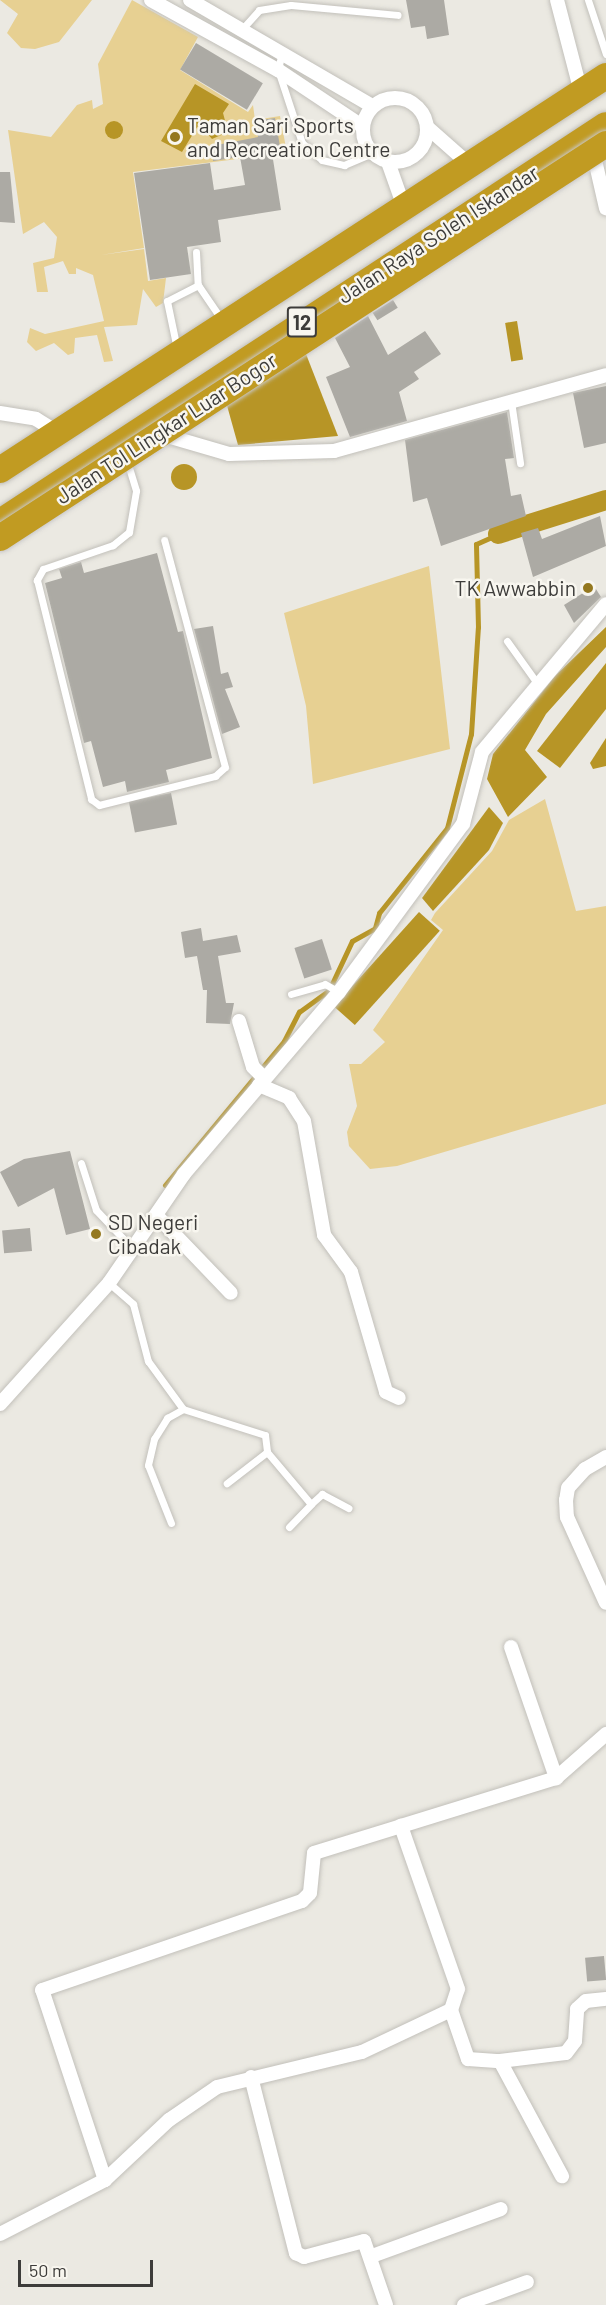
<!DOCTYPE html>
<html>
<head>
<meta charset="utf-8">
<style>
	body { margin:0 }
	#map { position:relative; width:606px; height:2305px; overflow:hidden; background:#ebe9e2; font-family:Barlow,sans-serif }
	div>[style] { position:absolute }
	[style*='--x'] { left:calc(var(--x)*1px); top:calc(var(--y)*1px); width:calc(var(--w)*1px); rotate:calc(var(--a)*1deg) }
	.green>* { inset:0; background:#e7d092 }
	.water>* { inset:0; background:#b79526; transform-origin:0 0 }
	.round { border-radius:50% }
	.stream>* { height:5px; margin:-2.5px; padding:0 2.5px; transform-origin:2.5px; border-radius:2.5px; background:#b79526 }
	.canal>* { height:20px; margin:-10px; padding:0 10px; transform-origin:10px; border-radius:10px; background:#b79526 }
	.building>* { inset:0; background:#acaaa4; transform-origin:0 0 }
	.roads { filter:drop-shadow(0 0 2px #c2c0ba) drop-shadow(0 0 2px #c2c0ba) }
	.lane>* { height:7px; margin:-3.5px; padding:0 3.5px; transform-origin:3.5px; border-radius:3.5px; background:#fff }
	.street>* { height:14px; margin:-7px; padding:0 7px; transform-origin:7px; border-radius:7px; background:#fff }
	.street>.ring { margin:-7px; padding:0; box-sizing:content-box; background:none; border:14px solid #fff; border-radius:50% }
	.highway>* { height:26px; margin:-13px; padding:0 13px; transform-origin:13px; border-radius:13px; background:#c19b22 }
	.bridges { filter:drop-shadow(0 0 2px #c9c8c8) drop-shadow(0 0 2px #c9c8c8) }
	.highway-bridge>* { height:26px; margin:-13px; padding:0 13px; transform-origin:13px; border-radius:13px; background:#c19b22 }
	.dots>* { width:16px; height:16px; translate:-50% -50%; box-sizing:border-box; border:3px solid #f8f6ef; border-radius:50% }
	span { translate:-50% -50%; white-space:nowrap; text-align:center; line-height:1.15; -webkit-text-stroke:5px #f8f6ef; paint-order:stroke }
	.shield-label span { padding:2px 4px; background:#f8f6ef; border:2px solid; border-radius:4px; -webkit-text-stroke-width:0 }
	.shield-label { font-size:20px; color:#3d3c3a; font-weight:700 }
	.poi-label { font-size:21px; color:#3d3c3a }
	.left { translate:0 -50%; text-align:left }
	.right { translate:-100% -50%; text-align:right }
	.street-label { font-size:21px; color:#3d3c3a }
	.scale { position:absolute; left:18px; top:2260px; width:135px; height:27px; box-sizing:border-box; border:3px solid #3d3c3a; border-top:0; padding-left:8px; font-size:18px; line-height:21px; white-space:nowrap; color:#3d3c3a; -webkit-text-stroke:4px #f8f6ef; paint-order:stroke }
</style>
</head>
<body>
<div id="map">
	<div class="green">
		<i style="clip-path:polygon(0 0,92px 0,59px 42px,35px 49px,21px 48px,7px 33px,18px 14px)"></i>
		<i style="clip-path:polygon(132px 0,198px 37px,180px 70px,248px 112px,253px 105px,255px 120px,280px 116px,287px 153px,133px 172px,144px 248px,101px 255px,144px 249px,148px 281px,166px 278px,163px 303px,156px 307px,143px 289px,137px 325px,104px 327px,113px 361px,104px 362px,97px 335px,75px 338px,74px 353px,68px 355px,54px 343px,36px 351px,27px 342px,30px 328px,45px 334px,104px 321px,93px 275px,76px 268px,76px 274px,69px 274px,63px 261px,44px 267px,48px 292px,37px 292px,33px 263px,54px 258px,57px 237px,44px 222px,23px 234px,8px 130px,51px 137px,77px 105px,92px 100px,93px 109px,103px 104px,98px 64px)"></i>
		<i style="clip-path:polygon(429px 566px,450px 749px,313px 784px,306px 706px,284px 613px)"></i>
		<i style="clip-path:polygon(545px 799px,576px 911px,606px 906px,606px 1104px,397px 1166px,370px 1169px,349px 1146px,347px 1132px,357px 1106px,349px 1064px,361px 1064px,385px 1042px,373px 1030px,443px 930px,431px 920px,435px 913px,492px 851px,509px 820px)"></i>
	</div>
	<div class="water">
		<i style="clip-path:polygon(195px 84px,229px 104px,223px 113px,228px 132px,212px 139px,199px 124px,182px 152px,161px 141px)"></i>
		<i class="round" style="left:105px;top:121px;width:18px;height:18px"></i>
		<i style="left:517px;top:321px;width:39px;height:12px;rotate:81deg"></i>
		<i style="clip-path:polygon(306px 354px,338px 436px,238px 445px,226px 402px)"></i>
		<i class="round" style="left:171px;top:464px;width:26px;height:26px"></i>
		<i style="clip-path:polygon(606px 627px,606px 647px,546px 714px,525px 750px,547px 777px,508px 817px,487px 779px,493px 754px,555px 676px)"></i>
		<i style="clip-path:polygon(606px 663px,606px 709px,560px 768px,537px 751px)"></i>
		<i style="clip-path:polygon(606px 738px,606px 766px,593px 769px,590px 763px)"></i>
		<i style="clip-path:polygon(489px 807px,503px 823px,489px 850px,433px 911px,422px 898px)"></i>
		<i style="left:419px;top:912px;width:28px;height:127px;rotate:42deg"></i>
	</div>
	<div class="stream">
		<i style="--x:165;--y:1185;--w:187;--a:-50.4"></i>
		<i style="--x:284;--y:1041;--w:33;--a:-63"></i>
		<i style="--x:299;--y:1012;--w:37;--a:-36"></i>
		<i style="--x:329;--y:990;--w:54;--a:-64.9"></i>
		<i style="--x:352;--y:941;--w:26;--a:-29"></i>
		<i style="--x:375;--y:928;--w:16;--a:-75"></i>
		<i style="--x:379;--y:913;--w:109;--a:-51.3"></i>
		<i style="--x:447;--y:828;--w:97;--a:-75.7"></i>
		<i style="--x:471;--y:734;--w:107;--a:-86.3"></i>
		<i style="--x:478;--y:627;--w:83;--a:-91.4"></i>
		<i style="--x:476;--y:544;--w:24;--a:-24"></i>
	</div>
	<div class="canal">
		<i style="--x:498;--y:534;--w:113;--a:-17.5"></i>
	</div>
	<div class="building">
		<i style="clip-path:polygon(406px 0,444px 0,449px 35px,427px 39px,425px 26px,411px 28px)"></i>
		<i style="left:196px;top:43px;width:78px;height:31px;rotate:31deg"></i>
		<i style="clip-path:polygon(275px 118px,281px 152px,272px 153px,281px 210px,218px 220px,221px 242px,187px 247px,191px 274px,150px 280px,134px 173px,210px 163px,214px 190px,245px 185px,240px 157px,213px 161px,211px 146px,258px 137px,255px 121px)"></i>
		<i style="clip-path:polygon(0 172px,10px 172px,15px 223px,0 222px)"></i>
		<i style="left:393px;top:300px;width:9px;height:24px;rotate:58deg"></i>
		<i style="clip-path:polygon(368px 316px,388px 355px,425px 331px,441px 354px,414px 372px,419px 379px,399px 392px,407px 421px,350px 437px,326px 377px,350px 367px,335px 338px)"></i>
		<i style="clip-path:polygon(606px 386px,606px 443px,584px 448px,573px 393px)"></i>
		<i style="clip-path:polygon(507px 412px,514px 458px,505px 459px,511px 496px,521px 494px,526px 516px,441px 546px,427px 498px,413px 502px,405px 440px)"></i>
		<i style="clip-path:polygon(600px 516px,606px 546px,533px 577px,521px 533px,538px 528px,542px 539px)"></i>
		<i style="clip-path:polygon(157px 553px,178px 632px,183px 631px,212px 758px,166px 770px,169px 782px,127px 792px,125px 781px,103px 787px,91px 741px,84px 743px,45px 583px,62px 578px,59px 569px,81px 562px,84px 573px)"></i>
		<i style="clip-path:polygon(594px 586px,601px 597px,574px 623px,564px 605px)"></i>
		<i style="clip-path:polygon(213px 626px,221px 674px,228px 672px,233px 687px,225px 689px,240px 727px,222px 734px,194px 629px)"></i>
		<i style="left:171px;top:793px;width:32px;height:43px;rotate:79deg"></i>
		<i style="clip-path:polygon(201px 928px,203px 941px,237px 935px,241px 952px,218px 956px,226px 1003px,234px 1003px,230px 1024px,206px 1023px,207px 990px,203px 990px,197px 956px,185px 958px,181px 932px)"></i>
		<i style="left:322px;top:939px;width:32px;height:29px;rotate:72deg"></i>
		<i style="clip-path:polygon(70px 1151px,90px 1229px,66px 1235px,54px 1188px,18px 1207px,0 1172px,24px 1159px)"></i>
		<i style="left:30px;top:1228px;width:23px;height:28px;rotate:85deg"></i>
		<i style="left:604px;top:1956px;width:24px;height:19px;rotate:85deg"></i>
	</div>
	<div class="roads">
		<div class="lane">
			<i style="--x:588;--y:0;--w:57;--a:71.6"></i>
			<i style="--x:243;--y:28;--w:24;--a:-48"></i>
			<i style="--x:259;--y:10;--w:32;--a:-9"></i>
			<i style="--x:291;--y:5;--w:107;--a:5.3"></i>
			<i style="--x:282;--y:52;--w:18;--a:103"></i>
			<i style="--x:278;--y:70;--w:77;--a:71.8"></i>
			<i style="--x:302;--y:143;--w:26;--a:40"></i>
			<i style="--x:322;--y:160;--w:23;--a:13"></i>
			<i style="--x:344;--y:165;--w:30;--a:-23"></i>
			<i style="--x:196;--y:252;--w:33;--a:87"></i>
			<i style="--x:198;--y:285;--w:42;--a:55.6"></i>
			<i style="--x:177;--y:349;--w:49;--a:-101.8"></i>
			<i style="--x:167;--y:301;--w:35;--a:-27"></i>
			<i style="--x:511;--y:401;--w:63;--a:81.7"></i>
			<i style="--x:127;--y:461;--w:31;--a:73"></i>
			<i style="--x:136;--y:491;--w:42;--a:99.7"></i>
			<i style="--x:129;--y:532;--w:21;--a:141"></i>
			<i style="--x:113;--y:545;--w:74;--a:161.1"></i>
			<i style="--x:43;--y:569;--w:13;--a:119"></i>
			<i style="--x:37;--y:580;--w:226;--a:76.1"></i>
			<i style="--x:91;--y:799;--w:10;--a:37"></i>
			<i style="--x:99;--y:805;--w:120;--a:-14"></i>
			<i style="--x:215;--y:776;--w:13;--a:-42"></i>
			<i style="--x:225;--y:767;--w:235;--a:-105"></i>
			<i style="--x:507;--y:641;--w:52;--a:54.5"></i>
			<i style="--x:291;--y:994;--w:35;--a:-16"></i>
			<i style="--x:325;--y:984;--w:16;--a:30"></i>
			<i style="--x:81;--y:1163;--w:49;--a:72.3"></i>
			<i style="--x:96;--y:1210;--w:55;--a:46.5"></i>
			<i style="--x:109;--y:1283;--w:32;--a:41"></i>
			<i style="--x:133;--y:1304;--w:59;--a:75.3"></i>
			<i style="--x:148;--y:1361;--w:59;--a:53.9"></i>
			<i style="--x:267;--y:1452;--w:68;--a:49.8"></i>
			<i style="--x:311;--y:1504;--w:15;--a:-42"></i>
			<i style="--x:322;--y:1494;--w:30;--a:28"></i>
			<i style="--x:171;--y:1523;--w:62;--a:-111.6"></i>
			<i style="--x:148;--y:1465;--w:27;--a:-77"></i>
			<i style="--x:154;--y:1439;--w:25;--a:-58"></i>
			<i style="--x:167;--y:1418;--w:18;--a:-29"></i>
			<i style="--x:183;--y:1409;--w:86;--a:17.6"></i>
			<i style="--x:265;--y:1435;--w:17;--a:83"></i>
			<i style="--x:267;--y:1452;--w:51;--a:142.2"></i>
			<i style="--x:289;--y:1527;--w:32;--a:-46"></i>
		</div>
		<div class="street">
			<i style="--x:151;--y:0;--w:145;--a:28.9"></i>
			<i style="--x:278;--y:70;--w:101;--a:33.7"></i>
			<i style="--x:190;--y:0;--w:211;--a:30.2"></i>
			<i style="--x:557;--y:0;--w:95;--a:75.4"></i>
			<i class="ring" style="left:363px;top:98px;width:50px;height:50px"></i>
			<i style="--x:427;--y:127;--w:57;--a:41.5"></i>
			<i style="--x:592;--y:147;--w:63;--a:77.1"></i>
			<i style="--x:388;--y:162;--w:48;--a:70.4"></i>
			<i style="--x:0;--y:413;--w:36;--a:9"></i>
			<i style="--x:36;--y:419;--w:25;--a:32"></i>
			<i style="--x:157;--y:433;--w:75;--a:16.3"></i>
			<i style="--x:229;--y:454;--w:105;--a:-1.6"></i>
			<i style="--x:334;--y:451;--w:282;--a:-15.6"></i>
			<i style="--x:239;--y:1021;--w:48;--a:73.1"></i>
			<i style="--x:253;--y:1067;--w:16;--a:45"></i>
			<i style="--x:259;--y:1085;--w:33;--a:23"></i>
			<i style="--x:289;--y:1098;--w:27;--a:57"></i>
			<i style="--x:304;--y:1121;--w:116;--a:80"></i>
			<i style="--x:324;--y:1235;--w:46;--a:53.9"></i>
			<i style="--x:351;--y:1272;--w:125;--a:73.7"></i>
			<i style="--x:386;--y:1392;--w:14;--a:25"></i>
			<i style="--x:158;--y:1217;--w:105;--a:46.2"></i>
			<i style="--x:0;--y:1404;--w:163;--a:-48"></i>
			<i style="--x:109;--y:1283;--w:132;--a:-55.5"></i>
			<i style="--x:184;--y:1174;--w:239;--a:-49.6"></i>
			<i style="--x:339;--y:992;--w:209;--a:-53.6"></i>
			<i style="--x:463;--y:824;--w:74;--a:-75.2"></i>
			<i style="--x:482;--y:752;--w:193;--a:-50"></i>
			<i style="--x:606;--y:1457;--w:24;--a:150"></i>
			<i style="--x:585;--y:1469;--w:25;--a:132"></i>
			<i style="--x:568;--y:1488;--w:12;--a:99"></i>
			<i style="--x:566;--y:1500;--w:17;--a:87"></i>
			<i style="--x:567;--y:1517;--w:94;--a:65.6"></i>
			<i style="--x:511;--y:1647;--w:139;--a:71"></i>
			<i style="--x:451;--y:2010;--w:52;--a:70.9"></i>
			<i style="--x:468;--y:2059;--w:32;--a:4"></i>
			<i style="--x:500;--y:2061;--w:66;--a:-6.9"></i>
			<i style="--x:566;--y:2053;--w:15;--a:-53"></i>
			<i style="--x:575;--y:2041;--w:32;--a:-86"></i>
			<i style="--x:577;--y:2009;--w:12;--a:-42"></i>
			<i style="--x:586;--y:2001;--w:20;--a:-6"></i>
			<i style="--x:500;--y:2061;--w:131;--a:61.7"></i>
			<i style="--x:251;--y:2077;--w:182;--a:75.7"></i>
			<i style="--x:296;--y:2253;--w:9;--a:27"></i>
			<i style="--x:304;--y:2257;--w:62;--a:-14.9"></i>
			<i style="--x:364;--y:2241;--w:68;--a:71"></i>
			<i style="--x:105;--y:2180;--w:200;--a:-108.3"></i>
			<i style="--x:42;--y:1990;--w:275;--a:-18.9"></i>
			<i style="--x:302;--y:1901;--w:11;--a:-45"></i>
			<i style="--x:310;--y:1893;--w:40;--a:-84.3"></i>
			<i style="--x:314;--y:1853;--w:91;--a:-17.2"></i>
			<i style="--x:0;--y:2234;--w:118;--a:-27.2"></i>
			<i style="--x:105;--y:2180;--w:88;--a:-43.2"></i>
			<i style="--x:169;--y:2120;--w:58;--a:-34.5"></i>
			<i style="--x:217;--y:2087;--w:149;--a:-13.6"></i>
			<i style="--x:362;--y:2052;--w:98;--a:-25.3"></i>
			<i style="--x:451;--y:2010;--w:22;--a:-72"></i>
			<i style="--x:458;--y:1989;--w:173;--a:-109.3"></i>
			<i style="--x:401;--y:1826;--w:162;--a:-17.2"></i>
			<i style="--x:556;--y:1778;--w:67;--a:-41.3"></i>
			<i style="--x:372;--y:2256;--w:137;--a:-20"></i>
			<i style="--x:464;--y:2305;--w:67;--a:-20.1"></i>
		</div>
		<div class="highway">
			<i style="--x:0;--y:470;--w:723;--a:-33.03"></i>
			<i style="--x:0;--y:522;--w:724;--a:-33.23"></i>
		</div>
	</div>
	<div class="bridges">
		<div class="highway-bridge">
			<i style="--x:0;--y:538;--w:723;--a:-33.03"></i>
		</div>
	</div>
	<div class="dots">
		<i style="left:175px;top:137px;background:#94781f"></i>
		<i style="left:588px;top:588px;background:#94781f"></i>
		<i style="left:96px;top:1234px;background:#94781f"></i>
	</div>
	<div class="shield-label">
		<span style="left:302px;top:322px">12</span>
	</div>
	<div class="poi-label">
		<span class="left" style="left:187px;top:137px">Taman Sari Sports<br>and Recreation Centre</span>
		<span class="right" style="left:576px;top:588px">TK Awwabbin</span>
		<span class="left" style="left:108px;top:1234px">SD Negeri<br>Cibadak</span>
	</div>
	<div class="street-label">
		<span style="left:438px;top:234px;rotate:-33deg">Jalan Raya Soleh Iskandar</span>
		<span style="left:166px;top:428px;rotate:-33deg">Jalan Tol Lingkar Luar Bogor</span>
	</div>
	<div class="scale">50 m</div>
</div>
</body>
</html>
